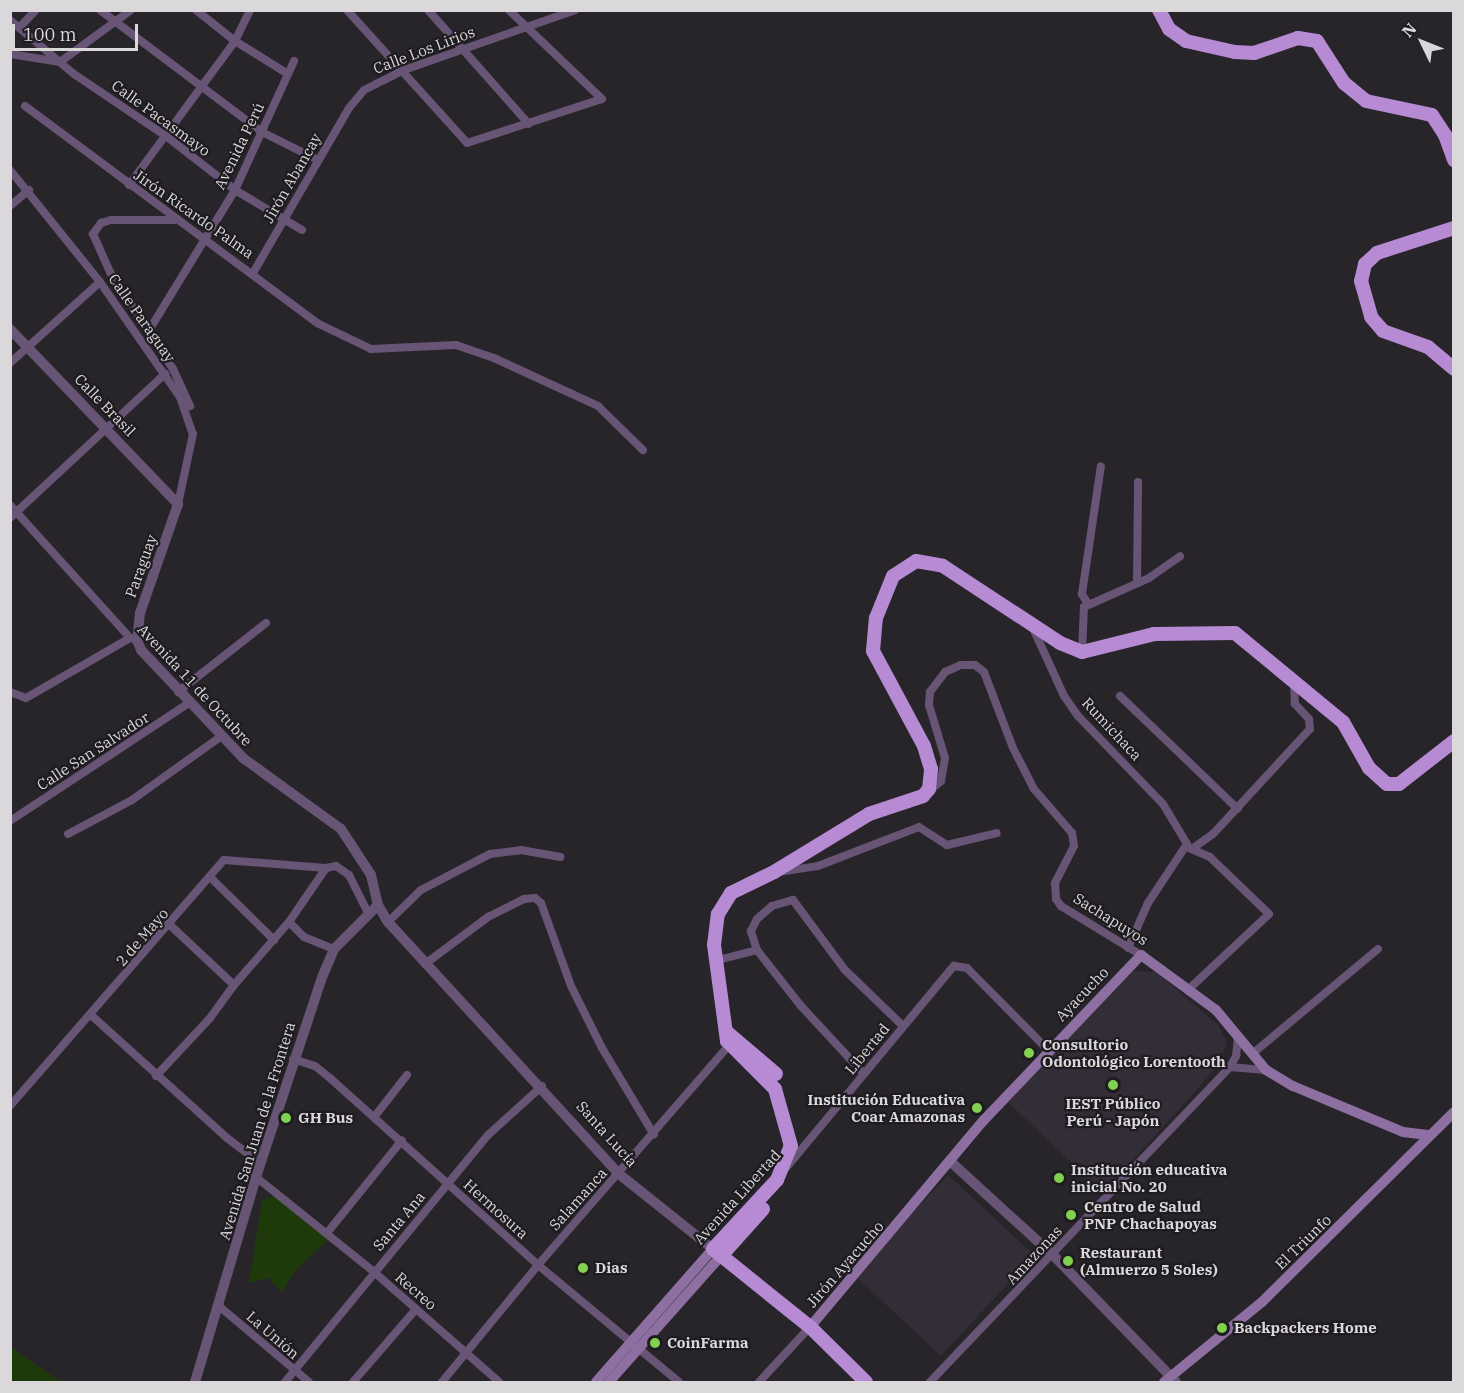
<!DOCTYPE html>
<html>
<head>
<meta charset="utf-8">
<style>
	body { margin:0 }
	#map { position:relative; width:1464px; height:1393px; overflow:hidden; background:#28252a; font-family:"IBM Plex Serif",serif }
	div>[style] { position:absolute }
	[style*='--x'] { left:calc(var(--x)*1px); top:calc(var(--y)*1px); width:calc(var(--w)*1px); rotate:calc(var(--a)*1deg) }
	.built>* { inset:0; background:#332d38; transform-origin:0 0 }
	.green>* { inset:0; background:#1e3a0b }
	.minor>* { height:8px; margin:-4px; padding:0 4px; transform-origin:4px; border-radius:4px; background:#685575 }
	.tertiary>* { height:10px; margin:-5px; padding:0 5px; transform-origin:5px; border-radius:5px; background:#685575 }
	.secondary>* { height:10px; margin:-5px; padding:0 5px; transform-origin:5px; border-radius:5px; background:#8d6fa2 }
	.trunk>* { height:14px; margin:-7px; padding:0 7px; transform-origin:7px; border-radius:7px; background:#b78ad4 }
	.dots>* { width:16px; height:16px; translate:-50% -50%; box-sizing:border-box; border:3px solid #1f1c21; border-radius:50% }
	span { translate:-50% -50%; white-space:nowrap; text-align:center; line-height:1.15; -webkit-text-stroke:4.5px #1f1c21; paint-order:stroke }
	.street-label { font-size:15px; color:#dad8db }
	.poi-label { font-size:15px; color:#dad8db; font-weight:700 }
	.left { translate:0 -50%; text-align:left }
	.right { translate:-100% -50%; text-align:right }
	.frame { position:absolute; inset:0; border:12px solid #dad8db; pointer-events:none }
	.north { position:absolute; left:1392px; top:12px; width:60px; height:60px; -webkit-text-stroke:4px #1f1c21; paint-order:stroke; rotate:313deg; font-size:16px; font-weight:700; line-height:24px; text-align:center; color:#dad8db }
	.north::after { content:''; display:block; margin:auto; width:21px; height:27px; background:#dad8db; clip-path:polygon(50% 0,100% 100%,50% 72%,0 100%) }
	.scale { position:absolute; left:12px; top:24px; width:126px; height:27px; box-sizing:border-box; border:3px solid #dad8db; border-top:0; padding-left:8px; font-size:18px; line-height:21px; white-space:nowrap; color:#dad8db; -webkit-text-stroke:4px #1f1c21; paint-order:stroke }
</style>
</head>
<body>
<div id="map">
	<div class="built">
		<i style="clip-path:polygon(1133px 971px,1156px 972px,1218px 1025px,1227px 1043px,1217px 1067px,1103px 1193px,1008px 1102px)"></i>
		<i style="left:948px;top:1175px;width:118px;height:137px;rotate:43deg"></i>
	</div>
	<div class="green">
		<i style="clip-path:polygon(281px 1194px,328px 1240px,295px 1271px,282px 1293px,269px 1278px,249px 1283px,262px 1200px)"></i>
		<i style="clip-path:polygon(10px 1347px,11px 1347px,61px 1382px,11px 1382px)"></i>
	</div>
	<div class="minor">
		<i style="--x:100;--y:10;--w:203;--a:37"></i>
		<i style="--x:262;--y:132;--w:63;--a:26.6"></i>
		<i style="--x:196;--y:10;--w:50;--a:38.5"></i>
		<i style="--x:235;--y:41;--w:62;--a:31.9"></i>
		<i style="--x:347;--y:10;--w:179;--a:47.9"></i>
		<i style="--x:467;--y:143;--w:142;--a:-18.1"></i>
		<i style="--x:602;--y:99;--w:129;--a:-136.3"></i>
		<i style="--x:428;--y:10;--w:152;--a:48.5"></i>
		<i style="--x:10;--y:20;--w:84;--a:40.2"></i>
		<i style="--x:74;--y:74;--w:111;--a:34"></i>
		<i style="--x:166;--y:136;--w:88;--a:38"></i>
		<i style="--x:235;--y:190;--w:78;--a:30.8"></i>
		<i style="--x:19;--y:28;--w:25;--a:-47"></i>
		<i style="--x:10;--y:54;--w:51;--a:9.1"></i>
		<i style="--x:60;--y:62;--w:88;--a:-36.2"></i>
		<i style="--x:25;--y:106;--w:364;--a:36.6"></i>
		<i style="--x:317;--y:323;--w:60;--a:25.7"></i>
		<i style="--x:371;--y:349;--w:85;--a:-2.7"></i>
		<i style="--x:456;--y:345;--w:40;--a:18.9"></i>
		<i style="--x:494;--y:358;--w:115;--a:24.8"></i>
		<i style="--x:598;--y:406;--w:63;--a:44.4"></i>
		<i style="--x:10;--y:170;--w:144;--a:51.2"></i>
		<i style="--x:100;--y:282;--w:140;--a:55.2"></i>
		<i style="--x:180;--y:397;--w:39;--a:71"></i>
		<i style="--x:193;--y:434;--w:72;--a:102.1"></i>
		<i style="--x:129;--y:185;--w:179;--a:-53.6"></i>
		<i style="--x:235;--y:41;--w:34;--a:-64"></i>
		<i style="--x:10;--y:206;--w:25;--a:-40"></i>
		<i style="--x:174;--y:220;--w:63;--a:180"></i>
		<i style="--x:111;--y:220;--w:10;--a:163"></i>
		<i style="--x:101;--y:223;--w:14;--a:126"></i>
		<i style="--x:93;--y:234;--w:42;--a:65.9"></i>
		<i style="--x:110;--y:272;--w:116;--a:57"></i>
		<i style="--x:173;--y:369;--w:41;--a:65.3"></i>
		<i style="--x:253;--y:273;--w:191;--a:-59.8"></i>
		<i style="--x:349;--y:108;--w:23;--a:-50"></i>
		<i style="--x:364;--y:90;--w:45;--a:-26.6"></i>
		<i style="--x:404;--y:70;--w:181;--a:-19.3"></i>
		<i style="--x:148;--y:332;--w:167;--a:-58.5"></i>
		<i style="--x:235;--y:190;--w:142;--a:-65.4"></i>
		<i style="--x:10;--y:363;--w:121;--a:-42"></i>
		<i style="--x:10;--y:505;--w:179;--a:47.9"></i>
		<i style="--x:130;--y:638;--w:7;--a:16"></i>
		<i style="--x:10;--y:518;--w:212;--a:-42.9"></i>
		<i style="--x:1137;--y:583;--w:101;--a:-89.4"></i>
		<i style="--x:1088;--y:604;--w:12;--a:-121"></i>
		<i style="--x:1082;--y:594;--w:129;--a:-81.6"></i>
		<i style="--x:1032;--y:626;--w:77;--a:65.4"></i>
		<i style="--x:1064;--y:696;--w:24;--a:55"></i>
		<i style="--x:1078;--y:716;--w:122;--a:46"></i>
		<i style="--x:1163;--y:804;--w:47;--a:59"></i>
		<i style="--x:1187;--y:844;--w:71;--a:123.5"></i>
		<i style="--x:1148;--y:903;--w:49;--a:114"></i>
		<i style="--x:1082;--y:652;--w:45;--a:-87.5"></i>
		<i style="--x:1084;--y:607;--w:71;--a:-24"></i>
		<i style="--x:1149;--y:578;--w:38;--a:-35"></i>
		<i style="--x:10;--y:692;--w:17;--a:21"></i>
		<i style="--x:26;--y:698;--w:120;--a:-30"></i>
		<i style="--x:178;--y:692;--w:112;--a:-38.1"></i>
		<i style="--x:1120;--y:696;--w:163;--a:43.8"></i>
		<i style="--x:928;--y:792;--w:17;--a:-40"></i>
		<i style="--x:941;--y:781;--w:23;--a:-80"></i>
		<i style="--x:945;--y:758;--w:55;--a:-106.8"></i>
		<i style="--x:929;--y:705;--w:13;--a:-86"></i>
		<i style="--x:930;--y:692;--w:25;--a:-53"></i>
		<i style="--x:945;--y:672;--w:17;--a:-24"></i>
		<i style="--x:961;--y:665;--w:14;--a:0"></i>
		<i style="--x:975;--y:665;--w:11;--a:38"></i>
		<i style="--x:984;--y:672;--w:81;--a:69.1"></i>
		<i style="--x:1013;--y:748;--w:46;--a:62.9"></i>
		<i style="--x:1034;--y:789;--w:58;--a:49.2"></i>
		<i style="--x:1072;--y:833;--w:13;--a:81"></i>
		<i style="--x:1074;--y:846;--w:42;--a:117.2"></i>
		<i style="--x:1055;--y:883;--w:16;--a:86"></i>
		<i style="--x:1056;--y:899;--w:9;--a:54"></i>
		<i style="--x:1061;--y:906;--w:94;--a:31.5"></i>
		<i style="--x:10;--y:821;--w:214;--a:-33.4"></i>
		<i style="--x:68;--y:834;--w:72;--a:-28"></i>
		<i style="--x:132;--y:800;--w:108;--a:-35.6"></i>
		<i style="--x:1192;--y:849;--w:26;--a:-36"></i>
		<i style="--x:1213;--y:834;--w:143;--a:-47.3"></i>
		<i style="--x:1310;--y:729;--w:10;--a:-96"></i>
		<i style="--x:1309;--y:719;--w:21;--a:-133"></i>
		<i style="--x:1295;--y:704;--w:19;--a:-93"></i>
		<i style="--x:778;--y:872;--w:40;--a:-8.5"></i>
		<i style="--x:818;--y:866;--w:108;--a:-21.1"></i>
		<i style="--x:919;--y:827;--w:33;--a:33"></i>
		<i style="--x:947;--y:845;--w:51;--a:-13.5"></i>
		<i style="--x:210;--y:877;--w:90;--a:44.5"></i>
		<i style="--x:289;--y:922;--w:21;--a:45"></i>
		<i style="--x:304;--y:937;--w:32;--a:22"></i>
		<i style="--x:388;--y:922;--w:46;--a:-44.1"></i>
		<i style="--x:421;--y:890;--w:78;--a:-27.6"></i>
		<i style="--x:490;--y:854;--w:31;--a:-7"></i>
		<i style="--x:521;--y:850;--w:40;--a:10"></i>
		<i style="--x:170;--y:925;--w:88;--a:43.2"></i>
		<i style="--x:234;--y:985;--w:84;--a:-48.9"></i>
		<i style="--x:289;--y:922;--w:65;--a:-55.6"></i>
		<i style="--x:326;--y:868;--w:10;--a:-11"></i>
		<i style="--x:336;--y:866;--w:16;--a:35"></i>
		<i style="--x:349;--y:875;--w:42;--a:63.4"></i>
		<i style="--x:718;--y:960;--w:40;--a:-14.4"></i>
		<i style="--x:425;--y:964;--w:79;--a:-36.7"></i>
		<i style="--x:488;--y:917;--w:40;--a:-26.6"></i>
		<i style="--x:524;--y:899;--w:11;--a:-5"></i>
		<i style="--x:535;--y:898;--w:8;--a:40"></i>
		<i style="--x:541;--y:903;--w:88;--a:70.1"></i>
		<i style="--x:571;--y:986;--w:69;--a:63.4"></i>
		<i style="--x:602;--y:1048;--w:101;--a:59.1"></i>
		<i style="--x:1190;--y:988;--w:108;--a:-43.1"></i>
		<i style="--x:1269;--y:914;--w:82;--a:-136"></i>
		<i style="--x:1210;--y:857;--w:21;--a:-157"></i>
		<i style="--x:91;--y:1015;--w:183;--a:42.1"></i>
		<i style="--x:227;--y:1138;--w:41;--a:37.1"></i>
		<i style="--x:1252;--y:1054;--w:164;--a:-39.8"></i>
		<i style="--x:293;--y:1059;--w:23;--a:18"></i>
		<i style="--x:315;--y:1066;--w:21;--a:39"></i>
		<i style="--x:331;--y:1079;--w:278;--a:41.9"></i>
		<i style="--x:538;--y:1265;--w:183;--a:39.7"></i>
		<i style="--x:1230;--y:1067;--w:36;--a:5"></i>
		<i style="--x:864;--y:1074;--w:93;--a:-132.8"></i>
		<i style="--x:801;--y:1006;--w:71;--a:-128.2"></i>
		<i style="--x:757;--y:950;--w:20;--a:-108"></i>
		<i style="--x:751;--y:931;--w:13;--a:-63"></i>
		<i style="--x:757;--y:919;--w:20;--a:-41"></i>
		<i style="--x:772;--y:906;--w:22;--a:-16"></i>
		<i style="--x:793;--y:900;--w:87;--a:53.4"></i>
		<i style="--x:845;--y:970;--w:81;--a:44"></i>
		<i style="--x:156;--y:1076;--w:79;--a:-47"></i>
		<i style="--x:210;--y:1018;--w:41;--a:-54"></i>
		<i style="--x:10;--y:1106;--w:326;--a:-49"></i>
		<i style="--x:224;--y:860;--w:102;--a:4.5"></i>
		<i style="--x:375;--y:1116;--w:52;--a:-52"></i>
		<i style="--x:786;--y:1168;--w:263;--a:-50.3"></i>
		<i style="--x:954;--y:966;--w:13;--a:9"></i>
		<i style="--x:967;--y:968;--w:117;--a:45.3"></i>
		<i style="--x:256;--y:1177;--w:151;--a:38.8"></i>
		<i style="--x:374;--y:1272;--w:167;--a:41.3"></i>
		<i style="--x:327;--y:1233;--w:119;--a:-51.1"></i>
		<i style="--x:220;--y:1307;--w:116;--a:40.1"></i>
		<i style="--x:285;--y:1382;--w:320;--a:-50.6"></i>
		<i style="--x:488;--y:1135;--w:73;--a:-42.2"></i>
		<i style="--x:353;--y:1382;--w:96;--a:-49.2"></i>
		<i style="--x:442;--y:1382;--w:151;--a:-50.6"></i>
		<i style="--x:538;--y:1265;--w:294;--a:-49"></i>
		<i style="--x:759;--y:1382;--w:75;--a:-47.2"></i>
		<i style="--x:930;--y:1382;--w:435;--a:-46.4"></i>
		<i style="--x:1230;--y:1067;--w:13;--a:-61"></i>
		<i style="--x:1236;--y:1056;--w:20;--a:-84"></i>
	</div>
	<div class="tertiary">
		<i style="--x:10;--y:329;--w:243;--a:46.2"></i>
		<i style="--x:178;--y:504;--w:115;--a:109.2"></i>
		<i style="--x:140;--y:613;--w:27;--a:96"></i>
		<i style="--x:137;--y:640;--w:11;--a:68"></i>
		<i style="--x:141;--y:650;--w:149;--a:46.6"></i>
		<i style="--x:243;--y:758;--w:121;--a:35.9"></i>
		<i style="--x:341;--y:829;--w:55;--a:56.9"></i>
		<i style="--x:371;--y:875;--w:31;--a:77"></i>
		<i style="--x:378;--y:905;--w:20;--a:60"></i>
		<i style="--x:388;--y:922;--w:342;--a:47.5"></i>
		<i style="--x:619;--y:1174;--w:120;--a:38.6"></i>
		<i style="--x:951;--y:1162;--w:139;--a:42.4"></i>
		<i style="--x:1054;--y:1256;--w:175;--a:45.9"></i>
		<i style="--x:195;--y:1382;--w:214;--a:-73.4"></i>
		<i style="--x:256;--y:1177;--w:213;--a:-71.7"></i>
		<i style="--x:323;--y:975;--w:28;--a:-67"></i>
		<i style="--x:334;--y:949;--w:62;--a:-45"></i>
	</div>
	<div class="secondary">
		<i style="--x:810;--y:1327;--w:270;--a:-50"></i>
		<i style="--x:984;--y:1120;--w:228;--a:-46.4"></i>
		<i style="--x:1141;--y:955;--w:93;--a:36.3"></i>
		<i style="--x:1216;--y:1010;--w:78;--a:50.2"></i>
		<i style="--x:1266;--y:1070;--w:31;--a:31"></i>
		<i style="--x:1293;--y:1086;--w:119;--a:22.7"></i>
		<i style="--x:1403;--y:1132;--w:25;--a:7"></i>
		<i style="--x:596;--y:1382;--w:177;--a:-48.7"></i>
		<i style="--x:609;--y:1382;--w:169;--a:-48.4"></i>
		<i style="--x:1164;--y:1382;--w:127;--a:-39.2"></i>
		<i style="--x:1262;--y:1302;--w:270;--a:-44.7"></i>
	</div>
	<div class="trunk">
		<i style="--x:1159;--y:10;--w:21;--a:62"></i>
		<i style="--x:1169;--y:29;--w:21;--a:35"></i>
		<i style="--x:1186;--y:41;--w:50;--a:12.7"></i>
		<i style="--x:1235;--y:52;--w:19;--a:3"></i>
		<i style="--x:1254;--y:53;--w:46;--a:-18.8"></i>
		<i style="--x:1298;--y:38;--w:19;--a:9"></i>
		<i style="--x:1317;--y:41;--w:50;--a:57.3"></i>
		<i style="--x:1344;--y:83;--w:28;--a:39"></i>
		<i style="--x:1366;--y:101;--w:67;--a:12"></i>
		<i style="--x:1432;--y:115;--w:24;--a:57"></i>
		<i style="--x:1445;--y:135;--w:27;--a:70"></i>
		<i style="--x:1454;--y:228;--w:81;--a:162"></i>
		<i style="--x:1377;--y:253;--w:16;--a:137"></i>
		<i style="--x:1365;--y:264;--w:17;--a:103"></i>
		<i style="--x:1361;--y:281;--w:37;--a:74"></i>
		<i style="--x:1371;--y:317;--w:18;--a:49"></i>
		<i style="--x:1383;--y:331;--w:48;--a:19.6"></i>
		<i style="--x:1428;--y:347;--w:34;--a:40"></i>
		<i style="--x:728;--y:1033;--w:63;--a:40.5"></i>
		<i style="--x:721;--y:1256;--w:63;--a:-48.2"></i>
		<i style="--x:866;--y:1382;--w:78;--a:-135.5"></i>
		<i style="--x:810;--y:1327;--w:124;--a:-141.2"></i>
		<i style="--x:713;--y:1249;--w:94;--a:-47.2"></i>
		<i style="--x:777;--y:1180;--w:37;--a:-68"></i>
		<i style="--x:791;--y:1146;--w:59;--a:-105.7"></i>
		<i style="--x:775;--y:1089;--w:68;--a:-135"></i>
		<i style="--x:727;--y:1041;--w:97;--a:-97.7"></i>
		<i style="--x:714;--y:945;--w:31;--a:-83"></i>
		<i style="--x:718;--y:914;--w:25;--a:-58"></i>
		<i style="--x:731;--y:893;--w:48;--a:-26"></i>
		<i style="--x:774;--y:872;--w:111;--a:-31.4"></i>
		<i style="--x:869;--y:814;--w:57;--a:-18.4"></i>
		<i style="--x:923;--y:796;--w:9;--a:-49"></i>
		<i style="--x:929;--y:789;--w:20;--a:-84"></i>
		<i style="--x:931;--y:769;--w:24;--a:-107"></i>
		<i style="--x:924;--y:746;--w:108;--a:-118.2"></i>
		<i style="--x:873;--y:651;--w:33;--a:-85"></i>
		<i style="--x:876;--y:618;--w:45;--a:-68"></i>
		<i style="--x:893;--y:576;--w:27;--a:-33"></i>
		<i style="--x:916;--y:561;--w:27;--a:10"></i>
		<i style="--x:943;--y:566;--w:140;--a:33.3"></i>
		<i style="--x:1060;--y:643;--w:24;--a:22"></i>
		<i style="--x:1082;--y:652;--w:74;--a:-14"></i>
		<i style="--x:1154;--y:634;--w:81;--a:-0.7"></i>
		<i style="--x:1235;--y:633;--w:140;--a:39.5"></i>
		<i style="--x:1343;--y:722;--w:53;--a:60.5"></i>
		<i style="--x:1369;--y:768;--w:24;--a:42"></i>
		<i style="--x:1387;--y:784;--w:12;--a:0"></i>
		<i style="--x:1399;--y:784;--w:70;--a:-38"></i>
	</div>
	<div class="dots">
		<i style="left:1029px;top:1053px;background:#82d04f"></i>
		<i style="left:1113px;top:1085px;background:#82d04f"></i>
		<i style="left:977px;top:1108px;background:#82d04f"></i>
		<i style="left:286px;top:1118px;background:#82d04f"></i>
		<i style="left:1059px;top:1178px;background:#82d04f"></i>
		<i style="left:1071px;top:1215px;background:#82d04f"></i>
		<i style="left:1068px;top:1261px;background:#82d04f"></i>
		<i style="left:583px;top:1268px;background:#82d04f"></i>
		<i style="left:1222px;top:1328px;background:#82d04f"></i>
		<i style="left:655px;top:1343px;background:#82d04f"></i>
	</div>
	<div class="street-label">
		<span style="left:424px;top:50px;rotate:-21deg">Calle Los Lirios</span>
		<span style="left:161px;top:118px;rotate:36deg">Calle Pacasmayo</span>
		<span style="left:239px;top:146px;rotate:-64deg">Avenida Perú</span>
		<span style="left:292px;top:178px;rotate:-60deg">Jirón Abancay</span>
		<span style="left:194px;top:214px;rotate:35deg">Jirón Ricardo Palma</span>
		<span style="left:142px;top:318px;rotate:55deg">Calle Paraguay</span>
		<span style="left:105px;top:405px;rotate:46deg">Calle Brasil</span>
		<span style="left:141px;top:566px;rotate:-70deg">Paraguay</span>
		<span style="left:195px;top:685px;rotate:47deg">Avenida 11 de Octubre</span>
		<span style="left:1112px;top:729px;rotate:47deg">Rumichaca</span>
		<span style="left:93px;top:751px;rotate:-33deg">Calle San Salvador</span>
		<span style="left:1111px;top:919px;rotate:32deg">Sachapuyos</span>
		<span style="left:142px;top:937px;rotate:-49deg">2 de Mayo</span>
		<span style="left:1082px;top:994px;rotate:-46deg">Ayacucho</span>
		<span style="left:867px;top:1049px;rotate:-51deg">Libertad</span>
		<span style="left:257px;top:1131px;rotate:-73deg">Avenida San Juan de la Frontera</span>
		<span style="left:607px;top:1134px;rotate:48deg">Santa Lucía</span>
		<span style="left:737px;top:1197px;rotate:-48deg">Avenida Libertad</span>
		<span style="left:578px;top:1199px;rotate:-48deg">Salamanca</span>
		<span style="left:496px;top:1209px;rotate:42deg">Hermosura</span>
		<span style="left:399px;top:1221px;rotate:-50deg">Santa Ana</span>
		<span style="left:1303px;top:1242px;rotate:-44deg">El Triunfo</span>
		<span style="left:1034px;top:1255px;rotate:-47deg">Amazonas</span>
		<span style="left:845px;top:1264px;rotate:-49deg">Jirón Ayacucho</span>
		<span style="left:416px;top:1291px;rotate:41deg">Recreo</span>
		<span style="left:273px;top:1335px;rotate:41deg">La Unión</span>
	</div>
	<div class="poi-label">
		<span class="left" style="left:1042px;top:1053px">Consultorio<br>Odontológico Lorentooth</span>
		<span class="right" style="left:965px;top:1108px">Institución Educativa<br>Coar Amazonas</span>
		<span style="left:1113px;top:1112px">IEST Público<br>Perú - Japón</span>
		<span class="left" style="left:298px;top:1118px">GH Bus</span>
		<span class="left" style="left:1071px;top:1178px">Institución educativa<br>inicial No. 20</span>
		<span class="left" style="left:1084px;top:1215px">Centro de Salud<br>PNP Chachapoyas</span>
		<span class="left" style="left:1080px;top:1261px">Restaurant<br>(Almuerzo 5 Soles)</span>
		<span class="left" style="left:595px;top:1268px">Dias</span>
		<span class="left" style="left:1234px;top:1328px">Backpackers Home</span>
		<span class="left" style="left:667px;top:1343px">CoinFarma</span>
	</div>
	<div class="frame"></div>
	<div class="north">N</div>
	<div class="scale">100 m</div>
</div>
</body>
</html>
